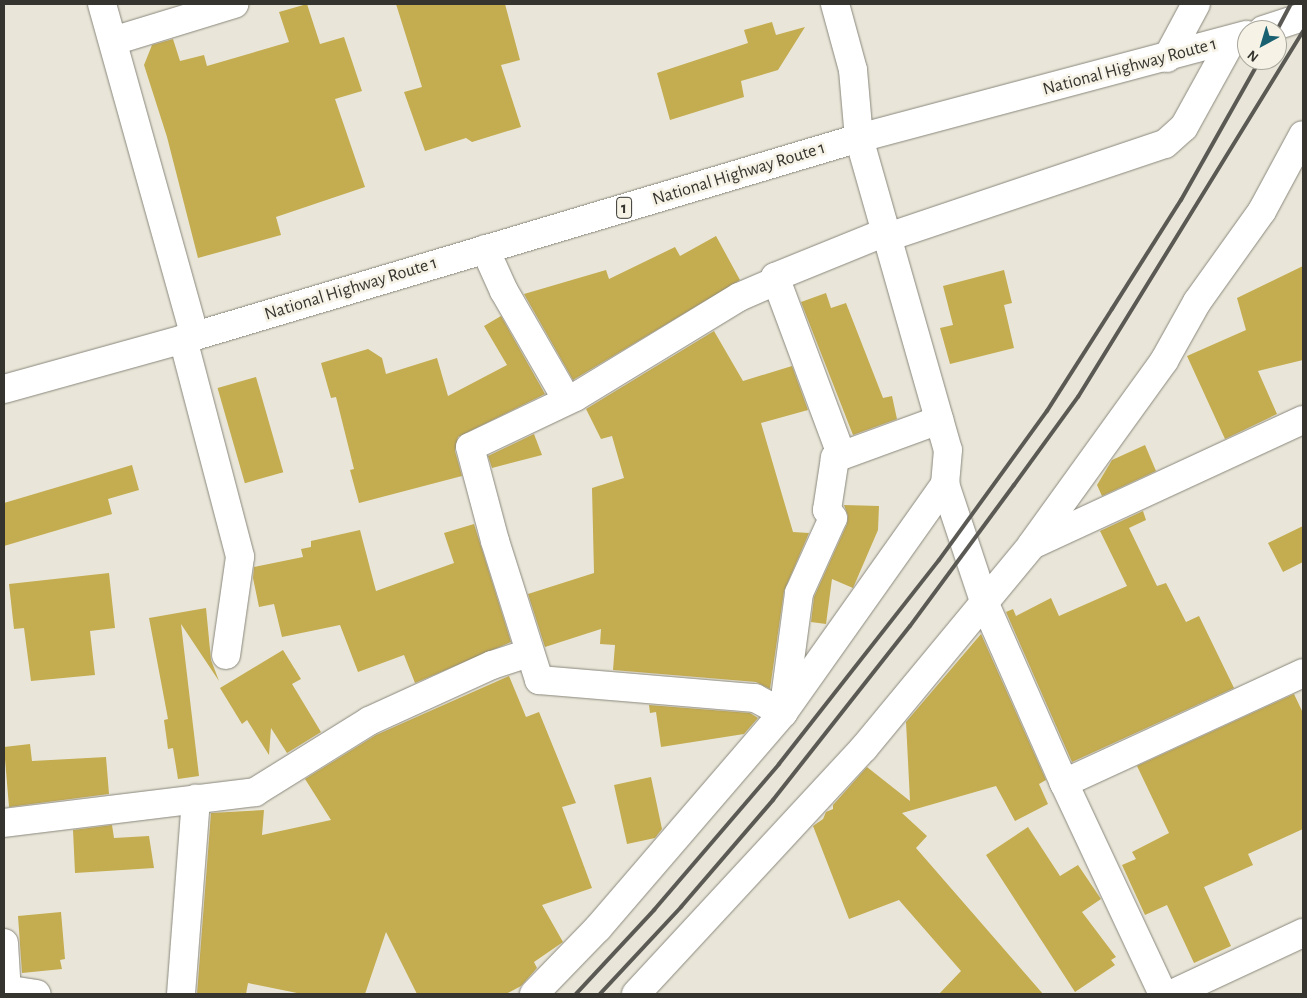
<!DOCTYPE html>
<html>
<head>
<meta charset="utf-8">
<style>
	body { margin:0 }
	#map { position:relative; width:1307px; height:998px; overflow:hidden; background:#e9e6d9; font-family:"Alegreya Sans",sans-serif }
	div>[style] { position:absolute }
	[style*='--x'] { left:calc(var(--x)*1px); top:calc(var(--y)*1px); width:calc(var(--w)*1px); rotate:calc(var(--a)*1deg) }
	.building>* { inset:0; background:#c4ac50; transform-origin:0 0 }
	.roads { filter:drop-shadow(0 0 1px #8a877c) drop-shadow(0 0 1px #8a877c) }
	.minor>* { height:28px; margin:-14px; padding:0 14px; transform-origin:14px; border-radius:14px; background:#fff }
	.highway>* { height:28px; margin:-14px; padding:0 14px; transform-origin:14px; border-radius:14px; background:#fff }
	.rail>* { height:4px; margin:-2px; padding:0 2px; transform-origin:2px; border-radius:2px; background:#5b5953 }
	span { translate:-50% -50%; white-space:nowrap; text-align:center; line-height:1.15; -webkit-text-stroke:5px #f6f3e6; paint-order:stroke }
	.shield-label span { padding:1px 4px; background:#f6f3e6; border:1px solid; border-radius:4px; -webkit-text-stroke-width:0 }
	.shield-label { font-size:16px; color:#35342f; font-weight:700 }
	.street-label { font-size:18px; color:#35342f }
	.frame { position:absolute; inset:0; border:5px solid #35342f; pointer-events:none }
	.north { position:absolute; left:1237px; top:20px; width:50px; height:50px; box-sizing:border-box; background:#f6f3e6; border:1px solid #a9a79d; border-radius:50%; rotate:219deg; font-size:14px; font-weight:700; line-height:20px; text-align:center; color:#35342f }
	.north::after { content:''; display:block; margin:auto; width:18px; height:22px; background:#196070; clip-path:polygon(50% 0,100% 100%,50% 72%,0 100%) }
</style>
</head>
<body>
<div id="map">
	<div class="building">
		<i style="clip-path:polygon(307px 4px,320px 44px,344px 37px,362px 91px,335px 99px,365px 187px,276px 217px,281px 235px,198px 258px,167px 137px,144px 65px,152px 45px,173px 39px,180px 61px,204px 55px,207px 66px,289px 42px,279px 12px)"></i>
		<i style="clip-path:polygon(396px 4px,505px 4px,520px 60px,501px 65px,521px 127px,472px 142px,466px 138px,425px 151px,404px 92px,422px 87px)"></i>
		<i style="clip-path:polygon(772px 22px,776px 35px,805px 27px,778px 70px,741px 81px,744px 97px,670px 120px,657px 73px,748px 43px,744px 30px)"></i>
		<i style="clip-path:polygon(716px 236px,740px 280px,573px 380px,524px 294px,606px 270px,609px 279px,675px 247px,680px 256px)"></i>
		<i style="clip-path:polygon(1303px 266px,1303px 360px,1258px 371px,1277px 414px,1225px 439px,1187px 356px,1246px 330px,1237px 298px)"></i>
		<i style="clip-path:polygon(1004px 270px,1012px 303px,1004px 305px,1014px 348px,950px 364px,940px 328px,953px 325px,943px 286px)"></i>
		<i style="clip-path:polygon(826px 293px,831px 308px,846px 303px,883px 398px,892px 396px,897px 419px,853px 435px,801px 302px)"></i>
		<i style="clip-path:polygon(501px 316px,545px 394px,458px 437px,455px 451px,462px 476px,359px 503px,350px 470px,354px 469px,336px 397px,331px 398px,321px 363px,368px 349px,382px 358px,386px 374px,437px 358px,448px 396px,507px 365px,484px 326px)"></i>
		<i style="clip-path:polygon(714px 331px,743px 381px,792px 366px,808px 410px,761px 423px,793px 532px,809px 533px,784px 591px,770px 689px,756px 682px,613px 670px,615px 645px,600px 644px,601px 629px,545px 647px,528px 594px,594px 573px,592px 488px,624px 478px,612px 436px,601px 439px,586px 409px)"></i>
		<i style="left:256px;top:377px;width:99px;height:40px;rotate:74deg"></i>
		<i style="clip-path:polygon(534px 434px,542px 455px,492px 468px,488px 456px)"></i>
		<i style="clip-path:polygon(1145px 445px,1156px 471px,1102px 496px,1097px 485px,1112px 460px)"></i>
		<i style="clip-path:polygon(132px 465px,139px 490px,108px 499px,112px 514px,4px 546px,4px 503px)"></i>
		<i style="clip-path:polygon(844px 505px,879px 506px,878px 530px,853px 588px,832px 579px,826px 624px,811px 622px,814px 597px,847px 524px,848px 516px)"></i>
		<i style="clip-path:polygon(1143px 511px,1146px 520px,1129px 528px,1157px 586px,1166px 583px,1186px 622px,1199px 616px,1234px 688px,1072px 762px,1006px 612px,1013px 609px,1016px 616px,1051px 598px,1059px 616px,1127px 586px,1100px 531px)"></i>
		<i style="clip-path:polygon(474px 524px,511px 642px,415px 683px,404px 655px,358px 672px,340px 625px,282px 637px,274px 604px,259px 607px,253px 578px,254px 567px,303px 557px,301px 549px,311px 547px,311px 541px,360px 530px,376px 591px,454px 563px,444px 533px)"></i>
		<i style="clip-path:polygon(1303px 526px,1303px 562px,1283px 572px,1268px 543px)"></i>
		<i style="clip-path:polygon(109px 573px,115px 628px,90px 631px,95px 675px,31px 681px,24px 628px,14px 629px,9px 584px)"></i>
		<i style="clip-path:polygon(206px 608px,211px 660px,219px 681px,181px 624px,199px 776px,178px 779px,173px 748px,168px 749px,164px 720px,168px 719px,149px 618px)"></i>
		<i style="clip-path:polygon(981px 634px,1046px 780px,1039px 784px,1048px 804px,1015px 821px,996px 786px,902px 813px,927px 836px,916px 848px,1043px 994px,939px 994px,961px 971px,899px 900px,849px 919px,813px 826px,823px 819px,826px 812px,833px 809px,833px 805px,867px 767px,910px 801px,906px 722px)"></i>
		<i style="clip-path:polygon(283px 650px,301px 679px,292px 684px,321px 732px,287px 753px,271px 728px,269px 755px,247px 720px,242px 724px,220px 688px)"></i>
		<i style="clip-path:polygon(509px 676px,526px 717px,539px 712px,576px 803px,562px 807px,592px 888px,542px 905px,563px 942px,534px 962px,537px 968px,521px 986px,506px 994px,417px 994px,386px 932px,365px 994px,302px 994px,248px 983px,246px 994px,197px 994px,211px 813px,264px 810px,262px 835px,331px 820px,305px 779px,376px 735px)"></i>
		<i style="clip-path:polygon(1294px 694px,1303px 713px,1303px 829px,1248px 854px,1253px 865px,1204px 887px,1231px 946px,1194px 963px,1167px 905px,1145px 915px,1122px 865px,1136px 859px,1132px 852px,1169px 833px,1137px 766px)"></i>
		<i style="clip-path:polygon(649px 705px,750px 713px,758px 718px,744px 734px,661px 747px,656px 712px,650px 713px)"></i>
		<i style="clip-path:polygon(30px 744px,32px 761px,106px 757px,109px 794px,9px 807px,4px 747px)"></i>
		<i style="clip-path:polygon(651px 777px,662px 829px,655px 838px,627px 844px,614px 785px)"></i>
		<i style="clip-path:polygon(112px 825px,114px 838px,149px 836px,154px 868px,75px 873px,73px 830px)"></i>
		<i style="clip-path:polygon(1028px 827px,1060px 876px,1078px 865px,1101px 899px,1082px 912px,1116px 957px,1111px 960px,1115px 965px,1075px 992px,986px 855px)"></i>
		<i style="clip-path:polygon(61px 912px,65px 959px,60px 960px,62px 969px,22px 973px,18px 916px)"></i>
	</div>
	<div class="roads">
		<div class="minor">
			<i style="--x:102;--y:4;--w:345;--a:74.4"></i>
			<i style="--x:835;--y:4;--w:68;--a:74.7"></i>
			<i style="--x:853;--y:70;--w:68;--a:85"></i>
			<i style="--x:859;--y:138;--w:324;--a:74.1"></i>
			<i style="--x:948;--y:450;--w:34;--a:95"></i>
			<i style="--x:945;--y:484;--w:126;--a:71.6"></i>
			<i style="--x:985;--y:604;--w:196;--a:66.2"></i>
			<i style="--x:1064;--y:783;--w:233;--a:64.9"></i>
			<i style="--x:113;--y:41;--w:127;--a:-17"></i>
			<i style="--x:1167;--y:58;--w:61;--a:-61.8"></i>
			<i style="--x:888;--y:237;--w:292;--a:-18.6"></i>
			<i style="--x:1165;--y:144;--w:25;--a:-42"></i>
			<i style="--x:1184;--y:127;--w:99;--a:-61.1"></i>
			<i style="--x:485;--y:249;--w:46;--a:65.7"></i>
			<i style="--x:504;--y:291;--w:126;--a:60"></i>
			<i style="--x:776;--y:281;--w:40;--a:156.6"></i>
			<i style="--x:739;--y:297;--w:192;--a:148.6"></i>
			<i style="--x:575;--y:397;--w:116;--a:154.5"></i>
			<i style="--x:470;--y:447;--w:97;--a:75.1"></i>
			<i style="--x:495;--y:541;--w:146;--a:72.4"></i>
			<i style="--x:539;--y:680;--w:217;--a:4.8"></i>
			<i style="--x:755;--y:698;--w:32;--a:28"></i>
			<i style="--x:783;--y:713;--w:121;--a:-82.4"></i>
			<i style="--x:799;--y:593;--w:82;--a:-65.6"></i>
			<i style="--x:833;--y:518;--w:10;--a:-127"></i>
			<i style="--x:827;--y:510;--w:53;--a:-81.3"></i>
			<i style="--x:835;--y:458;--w:111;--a:-20.1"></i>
			<i style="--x:183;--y:339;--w:225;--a:75.3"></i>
			<i style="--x:240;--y:557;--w:99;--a:98.1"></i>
			<i style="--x:841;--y:454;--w:189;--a:-110.4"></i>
			<i style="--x:775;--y:277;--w:120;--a:-22.1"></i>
			<i style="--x:1032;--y:544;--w:226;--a:-54.2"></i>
			<i style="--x:1164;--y:361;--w:68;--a:-60.8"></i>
			<i style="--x:1197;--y:302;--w:112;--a:-54.5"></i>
			<i style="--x:1262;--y:211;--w:86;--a:-61.7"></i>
			<i style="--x:1064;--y:783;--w:263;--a:-24.7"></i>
			<i style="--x:4;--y:823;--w:253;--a:-7"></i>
			<i style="--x:255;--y:792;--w:134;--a:-31.9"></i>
			<i style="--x:369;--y:721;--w:135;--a:-24.5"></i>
			<i style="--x:492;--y:665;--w:38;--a:-18"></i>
			<i style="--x:4;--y:943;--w:51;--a:86.6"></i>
			<i style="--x:4;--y:989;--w:33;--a:9"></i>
			<i style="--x:181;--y:994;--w:196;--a:-85.6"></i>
			<i style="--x:534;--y:994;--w:92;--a:-45.9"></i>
			<i style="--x:598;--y:928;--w:284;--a:-49.3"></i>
			<i style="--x:783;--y:713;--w:281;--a:-54.7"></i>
			<i style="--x:636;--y:994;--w:335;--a:-47.2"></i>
			<i style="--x:864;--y:748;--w:264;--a:-50.4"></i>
			<i style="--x:1032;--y:545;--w:298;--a:-24.8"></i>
			<i style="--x:1172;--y:994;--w:145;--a:-25"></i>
		</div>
		<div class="highway">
			<i style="--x:1263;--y:30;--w:42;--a:-18"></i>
			<i style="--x:4;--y:389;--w:198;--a:-15.5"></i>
			<i style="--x:195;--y:336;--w:693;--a:-16.6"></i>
			<i style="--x:859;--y:138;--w:401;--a:-14.9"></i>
		</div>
	</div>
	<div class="rail">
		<i style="--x:1277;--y:30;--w:30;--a:-62"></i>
		<i style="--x:576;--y:994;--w:115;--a:-47.1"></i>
		<i style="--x:654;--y:910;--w:192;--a:-49.4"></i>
		<i style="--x:779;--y:764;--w:259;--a:-51.9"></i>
		<i style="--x:939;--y:560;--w:184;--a:-54.1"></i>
		<i style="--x:1047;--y:411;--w:121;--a:-57.5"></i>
		<i style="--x:1112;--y:309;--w:129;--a:-57.7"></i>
		<i style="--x:1181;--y:200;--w:161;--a:-60.6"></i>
		<i style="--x:600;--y:994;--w:119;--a:-47"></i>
		<i style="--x:681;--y:907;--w:141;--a:-49.3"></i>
		<i style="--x:773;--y:800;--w:221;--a:-51.8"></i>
		<i style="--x:910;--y:626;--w:175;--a:-53.6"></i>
		<i style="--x:1014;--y:485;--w:109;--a:-54"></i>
		<i style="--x:1078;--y:397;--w:430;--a:-58.4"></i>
	</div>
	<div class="shield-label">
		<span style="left:624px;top:208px">1</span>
	</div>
	<div class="street-label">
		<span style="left:1130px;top:67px;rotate:-15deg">National Highway Route 1</span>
		<span style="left:739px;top:174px;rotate:-17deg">National Highway Route 1</span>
		<span style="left:351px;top:289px;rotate:-17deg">National Highway Route 1</span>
	</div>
	<div class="frame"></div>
	<div class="north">N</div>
</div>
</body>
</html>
